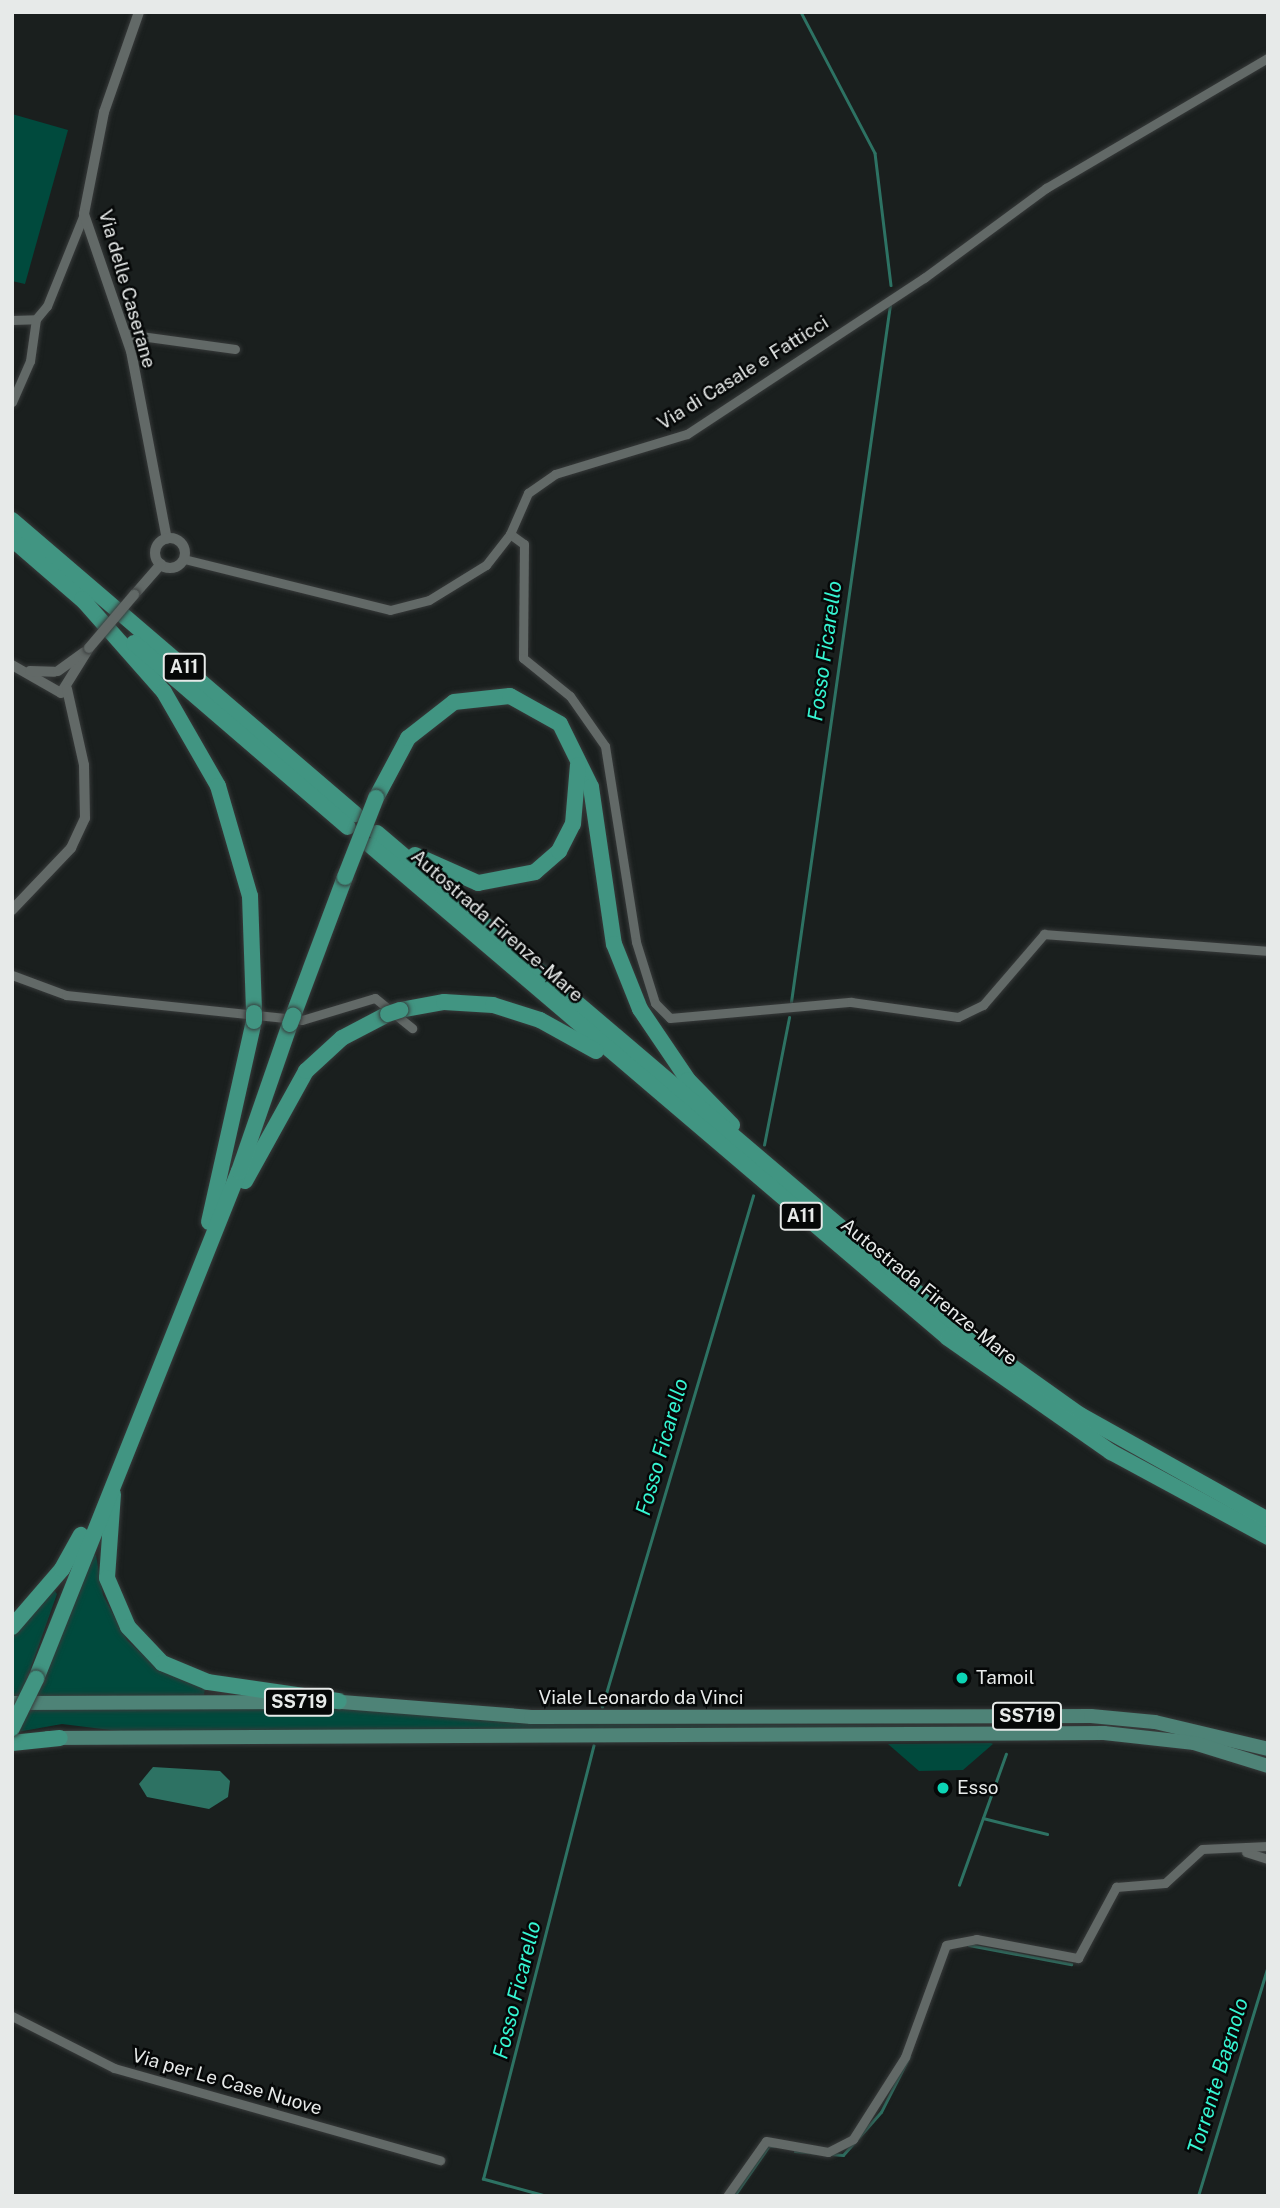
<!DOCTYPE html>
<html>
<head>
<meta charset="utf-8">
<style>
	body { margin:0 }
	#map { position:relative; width:1280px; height:2208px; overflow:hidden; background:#1a1f1e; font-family:"Public Sans",sans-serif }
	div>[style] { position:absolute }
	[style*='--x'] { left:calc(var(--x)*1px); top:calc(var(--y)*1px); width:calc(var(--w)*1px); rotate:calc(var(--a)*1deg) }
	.green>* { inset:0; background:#004a3d }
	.water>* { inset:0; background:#2d7263 }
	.stream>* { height:2.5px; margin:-1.25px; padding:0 1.25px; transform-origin:1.25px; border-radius:1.25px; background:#2d7263 }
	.roads { filter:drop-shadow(0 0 2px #373a3a) drop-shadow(0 0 2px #373a3a) }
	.minor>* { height:9px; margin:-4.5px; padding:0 4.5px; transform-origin:4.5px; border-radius:4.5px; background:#626967 }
	.tertiary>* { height:10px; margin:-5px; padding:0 5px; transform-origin:5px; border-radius:5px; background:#626967 }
	.tertiary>.ring { margin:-5px; padding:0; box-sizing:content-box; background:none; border:10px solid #626967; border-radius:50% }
	.primary>* { height:14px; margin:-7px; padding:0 7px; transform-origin:7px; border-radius:7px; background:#4e8377 }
	.motorway>* { height:16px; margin:-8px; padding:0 8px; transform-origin:8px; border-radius:8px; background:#419582 }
	.bridges { filter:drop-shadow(0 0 2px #373a3a) drop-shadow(0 0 2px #373a3a) }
	.tertiary-bridge>* { height:10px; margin:-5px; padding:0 5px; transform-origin:5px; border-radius:5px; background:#626967 }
	.motorway-bridge>* { height:16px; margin:-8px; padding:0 8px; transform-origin:8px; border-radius:8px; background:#419582 }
	.dots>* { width:19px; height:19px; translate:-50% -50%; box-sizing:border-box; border:4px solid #060808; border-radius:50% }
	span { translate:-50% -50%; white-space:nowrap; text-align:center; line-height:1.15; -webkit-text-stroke:5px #060808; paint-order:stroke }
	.shield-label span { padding:2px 5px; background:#060808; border:2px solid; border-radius:5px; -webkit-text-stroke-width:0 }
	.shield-label { font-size:18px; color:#e7eae9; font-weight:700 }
	.street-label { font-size:19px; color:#e7eae9 }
	.poi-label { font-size:19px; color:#e7eae9 }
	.left { translate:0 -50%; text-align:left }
	.water-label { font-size:21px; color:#36f5d2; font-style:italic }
	.frame { position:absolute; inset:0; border:14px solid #e7eae9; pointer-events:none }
</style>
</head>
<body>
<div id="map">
	<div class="green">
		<i style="clip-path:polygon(12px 114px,68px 130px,25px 284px,12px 281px)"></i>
		<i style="clip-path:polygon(89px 1554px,96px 1555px,103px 1595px,127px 1640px,158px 1668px,205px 1688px,204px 1695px,12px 1696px,12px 1633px,52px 1587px,57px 1594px,29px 1673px,44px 1676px)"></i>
		<i style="clip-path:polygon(365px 1708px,539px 1724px,1056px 1726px,134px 1733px,62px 1724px,12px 1733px,12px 1709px)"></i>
		<i style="clip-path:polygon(888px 1744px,991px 1743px,993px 1744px,963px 1770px,919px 1771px)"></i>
	</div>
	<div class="water">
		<i style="clip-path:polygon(153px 1767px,220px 1771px,230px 1781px,228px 1797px,209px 1809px,147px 1797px,139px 1784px)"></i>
	</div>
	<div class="stream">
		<i style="--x:801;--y:12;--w:159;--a:62.3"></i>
		<i style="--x:875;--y:153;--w:133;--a:83.1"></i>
		<i style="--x:791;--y:1002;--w:704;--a:-81.92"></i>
		<i style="--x:764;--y:1145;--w:130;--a:-78.9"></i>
		<i style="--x:602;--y:1707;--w:533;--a:-73.54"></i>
		<i style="--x:983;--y:1818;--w:66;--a:14"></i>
		<i style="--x:959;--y:1885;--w:139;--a:-70.3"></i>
		<i style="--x:969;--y:1945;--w:104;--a:10.6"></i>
		<i style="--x:795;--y:2151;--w:48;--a:4.8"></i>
		<i style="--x:843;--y:2155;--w:57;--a:-48.5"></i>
		<i style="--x:881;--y:2112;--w:62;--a:-63"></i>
		<i style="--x:545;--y:2196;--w:64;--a:-164.7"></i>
		<i style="--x:483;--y:2179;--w:447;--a:-75.7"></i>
		<i style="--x:734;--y:2196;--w:60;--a:-55.2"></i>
		<i style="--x:768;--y:2147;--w:7;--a:0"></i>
		<i style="--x:1198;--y:2196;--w:240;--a:-73.1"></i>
	</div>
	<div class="roads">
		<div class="minor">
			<i style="--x:12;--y:320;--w:24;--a:-2"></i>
			<i style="--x:36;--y:319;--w:17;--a:-50"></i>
			<i style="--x:47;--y:306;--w:99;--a:-68.1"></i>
			<i style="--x:126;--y:334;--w:110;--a:7.8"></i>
			<i style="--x:12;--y:402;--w:45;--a:-66.3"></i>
			<i style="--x:30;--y:361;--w:42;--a:-81.9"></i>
			<i style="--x:510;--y:534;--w:17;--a:36"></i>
			<i style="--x:524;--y:544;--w:114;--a:90.5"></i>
			<i style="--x:523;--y:658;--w:60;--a:39"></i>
			<i style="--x:570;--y:696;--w:61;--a:55"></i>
			<i style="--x:605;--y:746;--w:198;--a:81"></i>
			<i style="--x:636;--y:942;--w:64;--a:72.7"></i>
			<i style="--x:655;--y:1003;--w:21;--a:45"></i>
			<i style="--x:670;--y:1018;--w:182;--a:-5.1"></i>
			<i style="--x:851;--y:1002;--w:108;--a:8"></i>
			<i style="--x:958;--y:1017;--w:28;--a:-26"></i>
			<i style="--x:983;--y:1005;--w:94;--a:-49.3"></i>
			<i style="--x:1044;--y:934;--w:225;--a:4.3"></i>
			<i style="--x:184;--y:559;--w:212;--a:13.9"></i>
			<i style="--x:390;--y:610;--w:40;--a:-14.4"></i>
			<i style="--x:429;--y:600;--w:67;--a:-31.6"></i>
			<i style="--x:486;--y:565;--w:39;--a:-52"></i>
			<i style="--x:510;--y:534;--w:45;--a:-66.3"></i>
			<i style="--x:528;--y:493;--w:33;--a:-35"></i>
			<i style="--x:555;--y:474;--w:138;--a:-16.9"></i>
			<i style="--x:687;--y:434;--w:284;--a:-33.4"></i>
			<i style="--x:924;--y:278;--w:152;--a:-36.4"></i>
			<i style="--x:1046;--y:188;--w:257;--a:-30.4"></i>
			<i style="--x:12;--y:975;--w:58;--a:20.3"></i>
			<i style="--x:66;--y:995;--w:237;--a:6"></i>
			<i style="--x:302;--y:1020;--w:76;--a:-16.8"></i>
			<i style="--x:375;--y:998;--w:48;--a:39"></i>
			<i style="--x:1246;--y:1852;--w:23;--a:18"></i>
			<i style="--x:12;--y:2016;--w:114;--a:27"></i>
			<i style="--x:114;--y:2068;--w:339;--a:15.8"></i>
			<i style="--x:727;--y:2196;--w:67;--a:-54.7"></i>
			<i style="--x:766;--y:2141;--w:63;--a:10.1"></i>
			<i style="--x:828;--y:2152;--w:28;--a:-27"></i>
			<i style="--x:853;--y:2139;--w:97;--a:-57.6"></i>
			<i style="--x:905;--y:2057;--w:119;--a:-69.9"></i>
			<i style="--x:946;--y:1945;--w:31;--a:-11"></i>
			<i style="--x:976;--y:1939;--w:104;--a:10.6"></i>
			<i style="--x:1078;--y:1958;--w:81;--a:-61.8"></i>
			<i style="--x:1116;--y:1887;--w:49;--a:-4.7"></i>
			<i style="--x:1165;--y:1883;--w:50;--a:-42.6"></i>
			<i style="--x:1202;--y:1849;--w:66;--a:-2.6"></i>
		</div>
		<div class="tertiary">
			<i style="--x:139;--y:12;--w:106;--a:109.3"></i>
			<i style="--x:104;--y:112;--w:104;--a:101.1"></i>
			<i style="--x:84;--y:214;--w:145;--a:71.1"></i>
			<i style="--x:131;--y:351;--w:191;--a:79.2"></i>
			<i class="ring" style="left:155px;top:538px;width:20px;height:20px"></i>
			<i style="--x:134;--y:595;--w:41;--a:-48.9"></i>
			<i style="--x:12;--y:665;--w:56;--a:29.7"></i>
			<i style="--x:61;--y:693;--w:53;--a:-58.1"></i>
			<i style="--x:30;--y:671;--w:24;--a:2"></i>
			<i style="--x:58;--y:671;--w:32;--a:-36"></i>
			<i style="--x:12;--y:910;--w:86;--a:-46.4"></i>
			<i style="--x:71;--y:848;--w:33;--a:-65"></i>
			<i style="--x:85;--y:818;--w:53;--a:-91.1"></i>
			<i style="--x:84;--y:765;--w:78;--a:-102.6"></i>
		</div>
		<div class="primary">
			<i style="--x:329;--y:1701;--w:203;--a:4.5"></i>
			<i style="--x:531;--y:1717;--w:560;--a:-0.1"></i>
			<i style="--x:1091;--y:1716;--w:64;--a:5.4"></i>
			<i style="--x:1155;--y:1722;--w:116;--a:13.4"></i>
			<i style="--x:12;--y:1703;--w:296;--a:-0.2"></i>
			<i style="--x:48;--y:1738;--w:1056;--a:-0.27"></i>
			<i style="--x:1104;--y:1733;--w:91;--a:6.3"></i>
			<i style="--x:1194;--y:1743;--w:77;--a:17.3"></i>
		</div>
		<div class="motorway">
			<i style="--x:12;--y:520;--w:452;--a:40.6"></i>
			<i style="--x:12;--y:539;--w:99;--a:40.9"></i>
			<i style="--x:82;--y:599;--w:124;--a:48.6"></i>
			<i style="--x:164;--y:692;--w:108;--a:60.1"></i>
			<i style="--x:218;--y:786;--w:115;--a:73.8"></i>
			<i style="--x:250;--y:896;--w:117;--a:88"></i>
			<i style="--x:134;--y:643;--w:282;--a:40.7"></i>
			<i style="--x:376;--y:798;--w:68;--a:-61.9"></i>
			<i style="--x:408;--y:738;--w:58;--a:-38"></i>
			<i style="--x:454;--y:702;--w:56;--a:-6.1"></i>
			<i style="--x:510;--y:696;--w:57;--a:29.2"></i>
			<i style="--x:560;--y:724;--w:70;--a:63.8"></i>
			<i style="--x:591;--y:787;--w:159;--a:81.7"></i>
			<i style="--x:614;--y:944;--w:70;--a:68.2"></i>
			<i style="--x:640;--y:1009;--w:86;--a:55.9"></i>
			<i style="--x:688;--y:1080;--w:63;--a:45.6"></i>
			<i style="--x:377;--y:833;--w:773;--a:40.38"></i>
			<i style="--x:966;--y:1334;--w:140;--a:35.4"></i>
			<i style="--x:1080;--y:1415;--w:215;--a:29.2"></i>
			<i style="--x:371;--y:846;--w:758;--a:40.45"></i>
			<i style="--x:948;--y:1338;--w:199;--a:35"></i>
			<i style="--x:1111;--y:1452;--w:179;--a:28.4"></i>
			<i style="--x:415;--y:855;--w:69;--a:24"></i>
			<i style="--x:478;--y:883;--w:58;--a:-10.9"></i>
			<i style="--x:535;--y:872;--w:32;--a:-41"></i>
			<i style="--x:559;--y:851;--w:30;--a:-63"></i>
			<i style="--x:573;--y:824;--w:59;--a:-85.2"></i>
			<i style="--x:400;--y:1010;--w:45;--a:-10.3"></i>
			<i style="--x:444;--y:1002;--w:49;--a:3.5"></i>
			<i style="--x:493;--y:1005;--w:49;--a:17.7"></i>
			<i style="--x:540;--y:1020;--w:64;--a:29"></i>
			<i style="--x:293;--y:1016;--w:148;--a:-69.5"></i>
			<i style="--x:245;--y:1181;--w:126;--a:-61"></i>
			<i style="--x:306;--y:1071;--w:49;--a:-42.5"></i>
			<i style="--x:342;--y:1038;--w:52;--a:-27.6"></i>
			<i style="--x:209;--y:1222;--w:206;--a:-77.4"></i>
			<i style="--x:113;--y:1494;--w:84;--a:94.1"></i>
			<i style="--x:107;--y:1578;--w:53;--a:66.8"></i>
			<i style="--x:128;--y:1627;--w:50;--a:46.6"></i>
			<i style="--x:162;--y:1663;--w:50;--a:22.4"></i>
			<i style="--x:208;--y:1682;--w:132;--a:8.3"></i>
			<i style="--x:12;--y:1627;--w:77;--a:-49.2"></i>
			<i style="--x:62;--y:1569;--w:39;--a:-61"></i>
			<i style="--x:36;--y:1679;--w:547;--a:-68.22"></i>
			<i style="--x:239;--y:1171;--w:156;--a:-70.9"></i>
			<i style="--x:12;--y:1743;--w:48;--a:-5.9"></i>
		</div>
	</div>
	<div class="bridges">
		<div class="tertiary-bridge">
			<i style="--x:89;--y:648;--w:70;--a:-49.7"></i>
		</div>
		<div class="motorway-bridge">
			<i style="--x:345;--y:877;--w:85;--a:-68.6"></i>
			<i style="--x:388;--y:1014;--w:13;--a:-18"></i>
			<i style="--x:254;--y:1021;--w:8;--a:-90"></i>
			<i style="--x:290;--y:1024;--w:9;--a:-69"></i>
			<i style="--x:12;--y:1728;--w:55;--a:-63.9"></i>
		</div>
	</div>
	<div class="dots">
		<i style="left:962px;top:1678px;background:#0cd5b5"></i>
		<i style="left:943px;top:1788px;background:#0cd5b5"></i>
	</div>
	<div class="shield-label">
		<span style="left:184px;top:667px">A11</span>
		<span style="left:801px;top:1216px">A11</span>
		<span style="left:299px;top:1702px">SS719</span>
		<span style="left:1027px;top:1716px">SS719</span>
	</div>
	<div class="street-label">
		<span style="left:127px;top:289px;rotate:74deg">Via delle Caserane</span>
		<span style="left:743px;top:373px;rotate:-32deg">Via di Casale e Fatticci</span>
		<span style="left:497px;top:926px;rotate:41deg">Autostrada Firenze-Mare</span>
		<span style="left:929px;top:1292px;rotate:39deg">Autostrada Firenze-Mare</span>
		<span style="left:641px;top:1698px">Viale Leonardo da Vinci</span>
		<span style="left:227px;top:2082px;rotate:16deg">Via per Le Case Nuove</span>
	</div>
	<div class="poi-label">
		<span class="left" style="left:976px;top:1678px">Tamoil</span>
		<span class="left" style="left:957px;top:1788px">Esso</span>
	</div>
	<div class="water-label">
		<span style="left:825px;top:651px;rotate:-82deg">Fosso Ficarello</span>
		<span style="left:662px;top:1447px;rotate:-74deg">Fosso Ficarello</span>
		<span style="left:517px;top:1990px;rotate:-76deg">Fosso Ficarello</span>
		<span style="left:1218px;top:2076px;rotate:-73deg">Torrente Bagnolo</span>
	</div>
	<div class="frame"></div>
</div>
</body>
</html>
